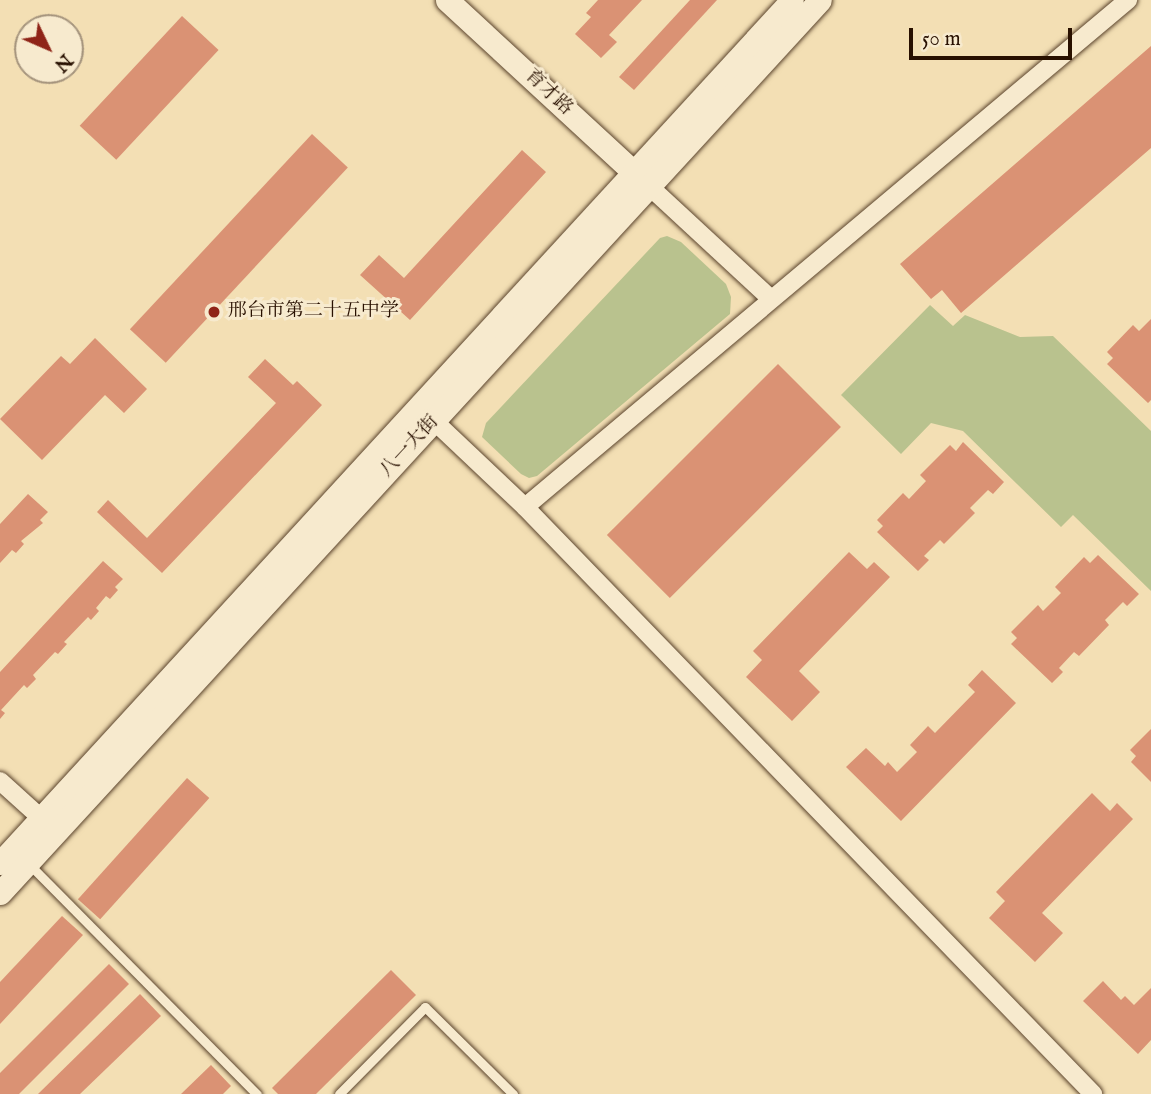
<!DOCTYPE html>
<html>
<head>
<meta charset="utf-8">
<style>
	body { margin:0 }
	#map { position:relative; width:1151px; height:1094px; overflow:hidden; background:#f3dfb4; font-family:"IM FELL English","Noto Serif SC",serif }
	div>[style] { position:absolute }
	[style*='--x'] { left:calc(var(--x)*1px); top:calc(var(--y)*1px); width:calc(var(--w)*1px); rotate:calc(var(--a)*1deg) }
	.green>* { inset:0; background:#b9c28e }
	.building>* { inset:0; background:#da9274; transform-origin:0 0 }
	.roads { filter:drop-shadow(0 0 2px #5b442d) drop-shadow(0 0 2px #5b442d) }
	.service>* { height:9px; margin:-4.5px; padding:0 4.5px; transform-origin:4.5px; border-radius:4.5px; background:#f7eace }
	.minor>* { height:18px; margin:-9px; padding:0 9px; transform-origin:9px; border-radius:9px; background:#f7eace }
	.tertiary>* { height:23px; margin:-11.5px; padding:0 11.5px; transform-origin:11.5px; border-radius:11.5px; background:#f7eace }
	.dots>* { width:19px; height:19px; translate:-50% -50%; box-sizing:border-box; border:4px solid #f7eace; border-radius:50% }
	span { translate:-50% -50%; white-space:nowrap; text-align:center; line-height:1.15; -webkit-text-stroke:6px #f7eace; paint-order:stroke }
	.street-label { font-size:19px; color:#281000 }
	.poi-label { font-size:19px; color:#281000 }
	.left { translate:0 -50%; text-align:left }
	.north { position:absolute; left:14px; top:14px; width:70px; height:70px; box-sizing:border-box; background:#f7eace; border:2px solid #a4937c; border-radius:50%; rotate:134deg; font-size:19px; font-weight:700; line-height:28px; text-align:center; color:#281000 }
	.north::after { content:''; display:block; margin:auto; width:24px; height:32px; background:#8f2418; clip-path:polygon(50% 0,100% 100%,50% 72%,0 100%) }
	.scale { position:absolute; left:909px; top:28px; width:163px; height:32px; box-sizing:border-box; border:4px solid #281000; border-top:0; padding-left:9px; font-size:21px; line-height:24px; white-space:nowrap; color:#281000; -webkit-text-stroke:5px #f7eace; paint-order:stroke }
</style>
</head>
<body>
<div id="map">
	<div class="green">
		<i style="clip-path:polygon(667px 236px,681px 242px,726px 284px,731px 297px,730px 314px,537px 476px,529px 478px,521px 474px,482px 437px,486px 423px,660px 238px)"></i>
		<i style="clip-path:polygon(930px 305px,953px 326px,965px 315px,1020px 337px,1053px 336px,1151px 431px,1151px 591px,1073px 515px,1061px 527px,963px 431px,931px 423px,901px 454px,841px 395px)"></i>
	</div>
	<div class="building">
		<i style="clip-path:polygon(598px 0,642px 0,609px 35px,617px 42px,601px 58px,575px 34px,591px 17px,586px 13px)"></i>
		<i style="clip-path:polygon(690px 0,717px 0,634px 90px,619px 77px)"></i>
		<i style="left:182px;top:16px;width:50px;height:150px;rotate:43deg"></i>
		<i style="clip-path:polygon(1151px 46px,1151px 148px,961px 313px,942px 290px,931px 299px,900px 264px)"></i>
		<i style="left:312px;top:134px;width:49px;height:267px;rotate:43deg"></i>
		<i style="clip-path:polygon(522px 150px,546px 172px,410px 320px,360px 275px,379px 255px,404px 278px)"></i>
		<i style="clip-path:polygon(1151px 319px,1151px 400px,1148px 403px,1107px 364px,1113px 358px,1107px 352px,1133px 325px,1139px 331px)"></i>
		<i style="clip-path:polygon(95px 338px,147px 389px,124px 413px,105px 395px,42px 460px,0 419px,61px 356px,70px 364px)"></i>
		<i style="clip-path:polygon(265px 359px,293px 385px,297px 381px,322px 405px,162px 573px,97px 512px,108px 500px,147px 538px,276px 403px,248px 377px)"></i>
		<i style="left:778px;top:364px;width:89px;height:242px;rotate:45deg"></i>
		<i style="clip-path:polygon(963px 442px,1004px 482px,993px 494px,988px 490px,970px 508px,975px 513px,944px 544px,940px 540px,924px 556px,929px 560px,918px 571px,877px 532px,883px 526px,877px 520px,903px 493px,909px 499px,926px 481px,920px 475px,950px 445px,956px 451px)"></i>
		<i style="clip-path:polygon(28px 494px,48px 512px,40px 520px,43px 523px,21px 541px,24px 544px,16px 553px,12px 550px,0 563px,0 524px)"></i>
		<i style="clip-path:polygon(849px 552px,867px 569px,874px 562px,890px 577px,799px 671px,820px 692px,792px 721px,746px 677px,762px 660px,753px 651px)"></i>
		<i style="clip-path:polygon(1098px 555px,1139px 594px,1127px 606px,1123px 602px,1105px 620px,1109px 625px,1079px 656px,1074px 652px,1059px 668px,1063px 672px,1052px 683px,1011px 644px,1017px 638px,1011px 632px,1038px 605px,1043px 611px,1061px 593px,1055px 587px,1084px 557px,1090px 563px)"></i>
		<i style="clip-path:polygon(103px 561px,123px 579px,115px 587px,118px 590px,110px 599px,106px 596px,96px 608px,99px 611px,91px 620px,88px 617px,64px 642px,67px 644px,58px 654px,55px 652px,33px 675px,36px 679px,27px 688px,24px 685px,1px 710px,5px 713px,0 719px,0 672px)"></i>
		<i style="clip-path:polygon(982px 670px,1016px 703px,901px 821px,846px 767px,866px 748px,885px 766px,888px 762px,897px 772px,917px 752px,910px 745px,928px 726px,935px 733px,975px 692px,968px 685px)"></i>
		<i style="clip-path:polygon(1151px 729px,1151px 782px,1131px 762px,1136px 756px,1130px 750px)"></i>
		<i style="left:187px;top:778px;width:30px;height:163px;rotate:42deg"></i>
		<i style="clip-path:polygon(1092px 793px,1110px 811px,1117px 803px,1133px 819px,1042px 913px,1063px 933px,1035px 962px,989px 918px,1005px 901px,996px 892px)"></i>
		<i style="clip-path:polygon(62px 916px,83px 935px,0 1024px,0 982px)"></i>
		<i style="clip-path:polygon(109px 964px,129px 984px,19px 1094px,0 1094px,0 1073px)"></i>
		<i style="clip-path:polygon(391px 970px,416px 995px,316px 1094px,278px 1094px,272px 1088px)"></i>
		<i style="clip-path:polygon(1103px 981px,1121px 1000px,1125px 996px,1134px 1005px,1151px 988px,1151px 1040px,1138px 1054px,1083px 1001px)"></i>
		<i style="clip-path:polygon(140px 994px,161px 1016px,80px 1094px,38px 1094px)"></i>
		<i style="clip-path:polygon(211px 1065px,231px 1086px,223px 1094px,181px 1094px)"></i>
	</div>
	<div class="roads">
		<div class="service">
			<i style="--x:29;--y:864;--w:324;--a:45.3"></i>
			<i style="--x:339;--y:1094;--w:122;--a:-45.3"></i>
			<i style="--x:425;--y:1007;--w:124;--a:44.7"></i>
		</div>
		<div class="minor">
			<i style="--x:649;--y:186;--w:166;--a:42.8"></i>
			<i style="--x:434;--y:421;--w:125;--a:43.4"></i>
			<i style="--x:525;--y:507;--w:817;--a:45.94"></i>
			<i style="--x:525;--y:507;--w:788;--a:-40.06"></i>
			<i style="--x:0;--y:781;--w:55;--a:42.1"></i>
		</div>
		<div class="tertiary">
			<i style="--x:447;--y:0;--w:268;--a:42.7"></i>
			<i style="--x:0;--y:863;--w:1171;--a:-47.46"></i>
			<i style="--x:0;--y:893;--w:1212;--a:-47.44"></i>
		</div>
	</div>
	<div class="dots">
		<i style="left:214px;top:312px;background:#8f2418"></i>
	</div>
	<div class="street-label">
		<span style="left:548px;top:93px;rotate:43deg">育才路</span>
		<span style="left:410px;top:447px;rotate:-47deg">八一大街</span>
	</div>
	<div class="poi-label">
		<span class="left" style="left:228px;top:312px">邢台市第二十五中学</span>
	</div>
	<div class="north">N</div>
	<div class="scale">50 m</div>
</div>
</body>
</html>
